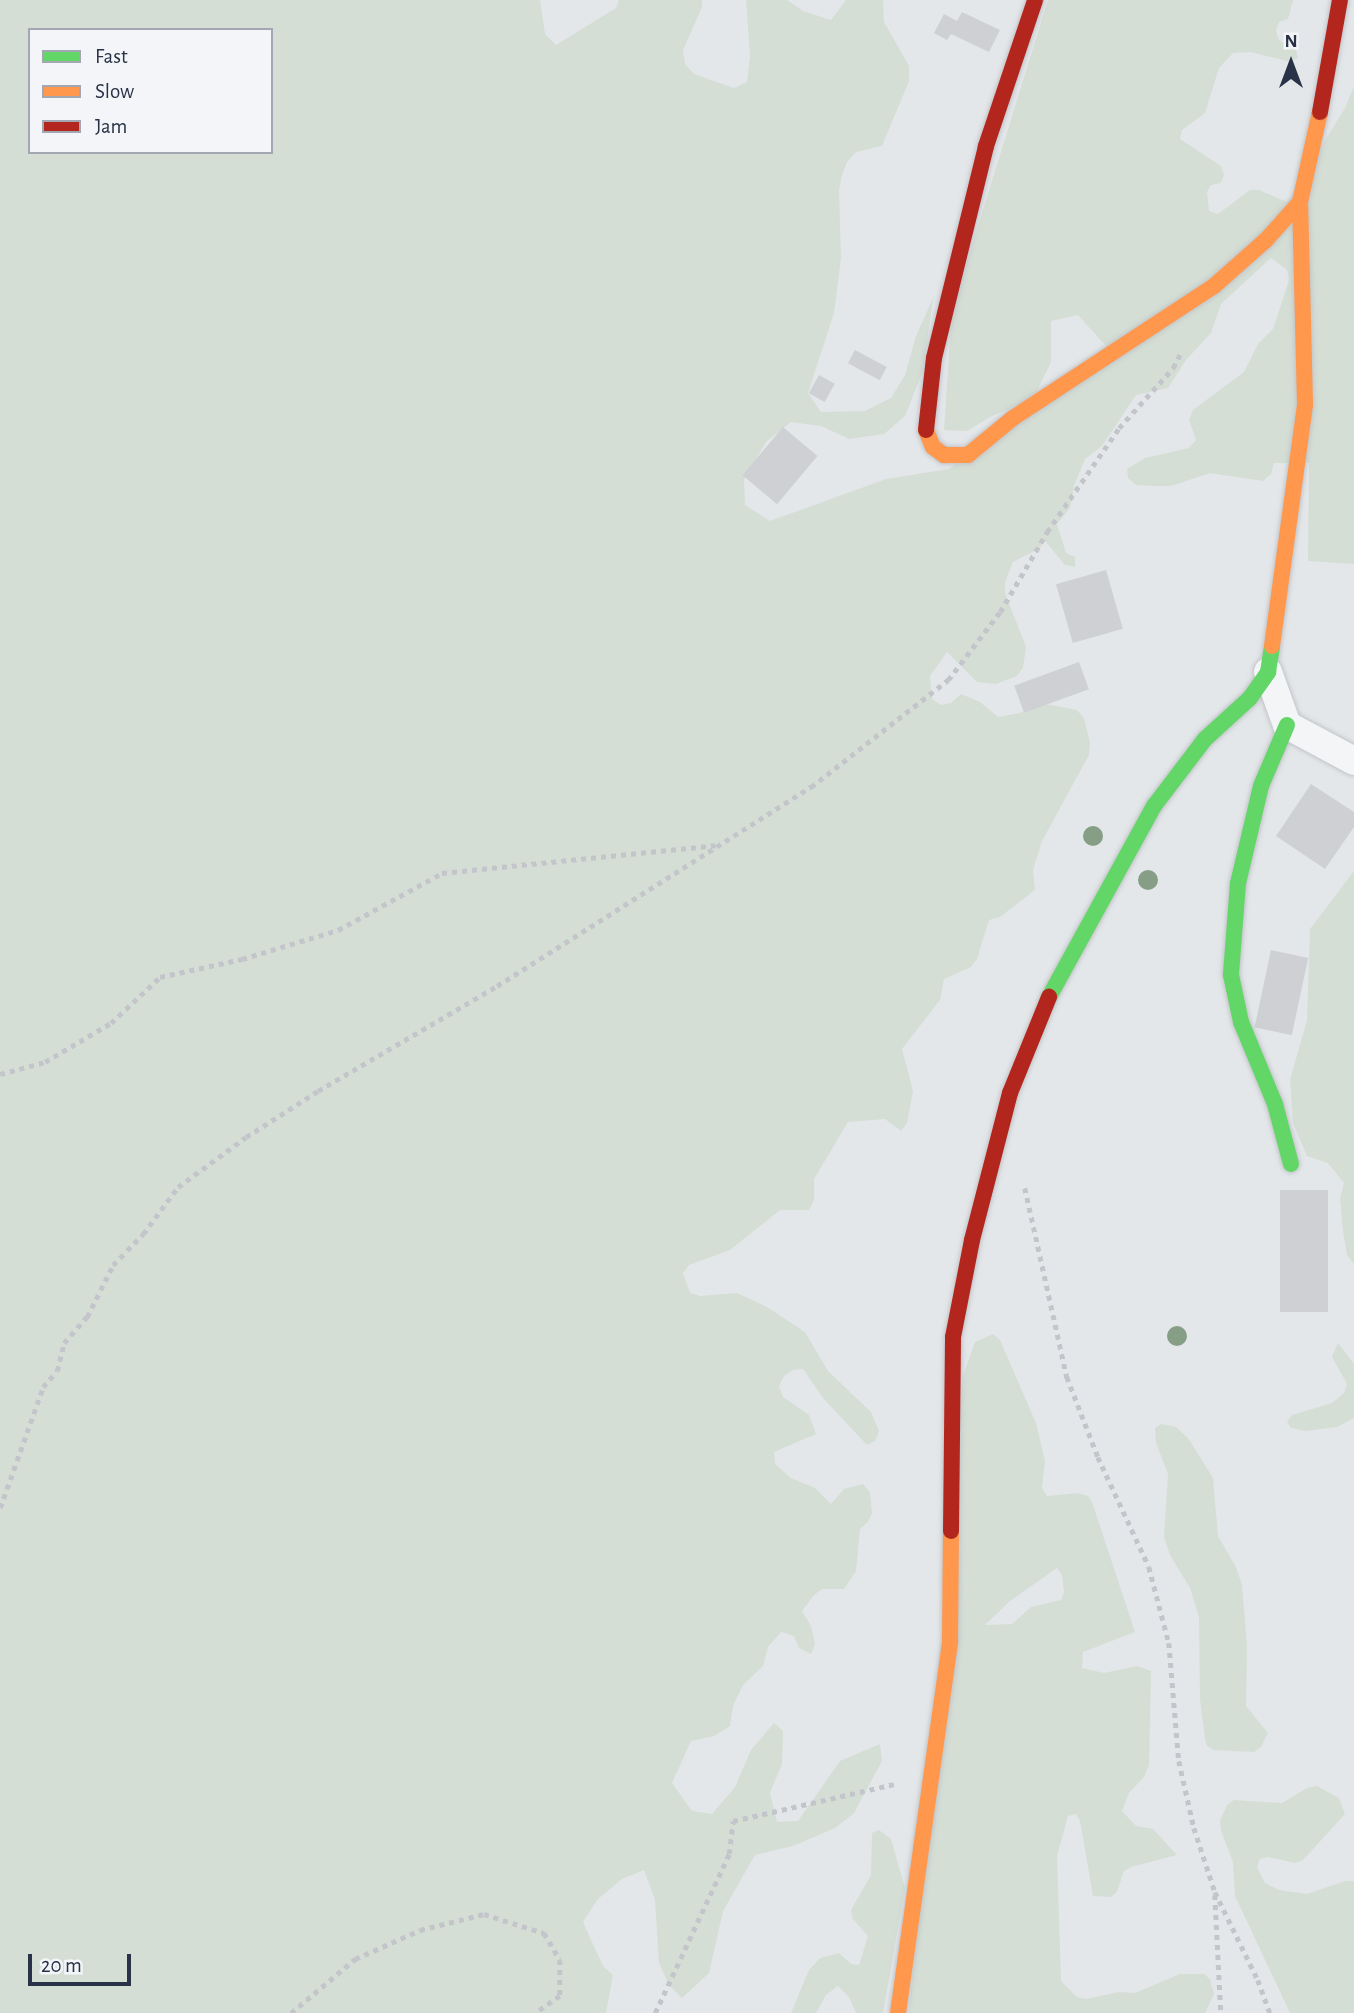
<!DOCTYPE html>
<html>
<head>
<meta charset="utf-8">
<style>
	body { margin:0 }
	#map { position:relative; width:1354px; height:2013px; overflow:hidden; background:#e4e7ea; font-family:"Alegreya Sans",sans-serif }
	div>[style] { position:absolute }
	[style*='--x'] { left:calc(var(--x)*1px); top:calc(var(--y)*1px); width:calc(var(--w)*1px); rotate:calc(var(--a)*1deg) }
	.green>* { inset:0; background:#d4ded5 }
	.building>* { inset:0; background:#ced0d4; transform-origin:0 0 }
	.path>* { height:4.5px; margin-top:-2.25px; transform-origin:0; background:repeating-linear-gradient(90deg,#c3c5ca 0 5px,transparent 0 10px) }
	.roads { filter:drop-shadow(0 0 2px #c2c5c8) drop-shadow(0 0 2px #c2c5c8) }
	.street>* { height:28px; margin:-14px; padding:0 14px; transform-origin:14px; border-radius:14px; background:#f4f5f7 }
	.fast>* { height:16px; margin:-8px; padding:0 8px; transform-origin:8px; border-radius:8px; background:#63d668 }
	.slow>* { height:16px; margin:-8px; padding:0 8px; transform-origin:8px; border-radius:8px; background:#ff974d }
	.jam>* { height:16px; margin:-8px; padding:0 8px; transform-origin:8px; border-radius:8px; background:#b3261e }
	.trees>* { width:20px; height:20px; margin:-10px; border-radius:50%; background:#879e86 }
	span { translate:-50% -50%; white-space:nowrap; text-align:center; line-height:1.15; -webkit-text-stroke:5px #f3f5f9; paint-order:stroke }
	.legend { position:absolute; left:28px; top:28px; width:245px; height:126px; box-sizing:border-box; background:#f3f5f9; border:2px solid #a2a7b1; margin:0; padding:9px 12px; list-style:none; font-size:21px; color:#293246 }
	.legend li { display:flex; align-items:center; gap:14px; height:35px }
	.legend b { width:35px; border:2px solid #a2a7b1 }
	.north { position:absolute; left:1256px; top:28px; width:70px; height:70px; -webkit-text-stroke:5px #f3f5f9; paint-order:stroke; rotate:0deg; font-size:19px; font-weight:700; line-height:28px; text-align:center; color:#293246 }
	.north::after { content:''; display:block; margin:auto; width:24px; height:32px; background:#293246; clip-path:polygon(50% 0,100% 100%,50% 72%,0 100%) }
	.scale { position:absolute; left:28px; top:1954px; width:103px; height:32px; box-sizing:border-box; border:4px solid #293246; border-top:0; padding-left:9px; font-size:21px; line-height:24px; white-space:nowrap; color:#293246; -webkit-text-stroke:5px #f3f5f9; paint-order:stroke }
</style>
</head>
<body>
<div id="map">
	<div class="green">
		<i style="clip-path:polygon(evenodd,0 0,540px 0,545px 34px,556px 45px,616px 8px,619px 0,702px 0,702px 7px,683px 50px,685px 64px,694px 74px,734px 88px,747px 82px,750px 56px,746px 0,787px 0,803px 11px,831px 20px,846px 0,883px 0,884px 22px,909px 66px,909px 81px,882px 146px,856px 152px,847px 162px,842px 175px,839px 190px,841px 258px,834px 313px,808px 393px,821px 412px,865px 411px,891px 398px,905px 375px,916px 336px,933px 298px,923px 371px,905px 416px,884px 434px,849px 439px,821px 426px,791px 422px,766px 442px,744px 480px,745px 505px,770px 521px,886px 479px,949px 469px,1106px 346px,1078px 315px,1051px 321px,1051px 362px,1033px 399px,992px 416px,967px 431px,944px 430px,952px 310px,1048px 0,1293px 0,1288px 19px,1279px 22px,1276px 31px,1279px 40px,1296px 50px,1298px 58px,1290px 62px,1251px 52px,1233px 53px,1219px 68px,1205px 113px,1182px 130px,1180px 139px,1221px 166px,1224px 175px,1221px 183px,1211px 185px,1207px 192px,1209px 211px,1218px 214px,1250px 190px,1259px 190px,1287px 202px,1345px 108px,1354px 86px,1354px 564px,1308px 561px,1309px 463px,1274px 463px,1271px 474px,1263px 481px,1210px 473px,1171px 486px,1157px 486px,1136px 485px,1128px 478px,1127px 469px,1145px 458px,1189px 448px,1196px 440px,1189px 420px,1193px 410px,1244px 372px,1258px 344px,1273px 329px,1289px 280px,1287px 270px,1271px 258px,1221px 304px,1211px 333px,1186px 360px,1168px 388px,1136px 395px,1102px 446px,1085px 459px,1074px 486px,1070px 508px,1057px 524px,1066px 553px,1075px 557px,1075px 567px,1065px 565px,1045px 541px,1040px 548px,1013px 562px,1005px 582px,1005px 593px,1026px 647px,1023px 668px,1017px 676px,996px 684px,977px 682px,947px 652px,930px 676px,932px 699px,941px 705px,951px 703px,961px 694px,980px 702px,998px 717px,1020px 713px,1041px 703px,1077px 710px,1084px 718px,1090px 743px,1089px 755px,1042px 841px,1033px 870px,1035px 890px,1000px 917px,989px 920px,977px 959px,971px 967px,944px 979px,940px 1000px,902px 1049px,913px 1091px,907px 1123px,901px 1131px,885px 1119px,848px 1122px,814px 1179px,814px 1200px,809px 1210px,780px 1210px,730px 1250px,689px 1265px,683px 1273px,690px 1293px,700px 1296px,737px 1293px,767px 1307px,805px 1332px,828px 1371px,871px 1412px,879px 1431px,875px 1441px,867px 1445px,823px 1398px,803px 1369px,793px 1370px,784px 1376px,779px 1386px,783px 1397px,809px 1415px,816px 1434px,774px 1452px,775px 1464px,791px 1478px,815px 1488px,831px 1504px,844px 1489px,863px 1484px,870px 1492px,872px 1513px,868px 1522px,860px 1529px,856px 1571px,844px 1589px,822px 1589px,814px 1595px,802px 1611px,811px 1626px,815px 1644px,811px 1654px,799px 1648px,794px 1636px,781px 1632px,768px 1647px,763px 1666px,743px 1685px,733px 1706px,730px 1726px,714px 1736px,691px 1741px,672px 1783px,692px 1811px,712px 1814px,735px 1787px,751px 1750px,774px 1723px,783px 1731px,782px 1764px,770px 1793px,777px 1822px,798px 1821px,840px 1761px,880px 1744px,882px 1761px,854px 1813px,835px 1828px,793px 1846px,755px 1855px,723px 1911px,709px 1973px,682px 1998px,669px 1985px,659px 1963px,655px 1900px,644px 1870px,622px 1879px,597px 1900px,583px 1922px,603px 1966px,613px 1975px,606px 2013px,0 2013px,0 0,30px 30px,271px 30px,271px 152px,30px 152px,30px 30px)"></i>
		<i style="clip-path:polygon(1354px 871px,1354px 1264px,1347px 1255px,1343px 1231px,1340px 1198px,1344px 1183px,1328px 1163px,1307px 1156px,1293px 1123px,1290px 1080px,1307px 1020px,1310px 929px)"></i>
		<i style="clip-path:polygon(evenodd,993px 1334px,1000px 1340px,1036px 1423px,1045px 1461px,1042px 1488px,1047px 1496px,1078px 1493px,1088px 1496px,1092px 1502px,1135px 1632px,1083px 1652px,1082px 1668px,1104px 1673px,1137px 1666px,1151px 1671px,1149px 1765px,1144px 1777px,1129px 1793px,1122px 1811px,1136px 1826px,1153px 1829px,1177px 1855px,1131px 1867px,1124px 1871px,1117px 1892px,1111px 1897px,1093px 1896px,1080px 1821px,1076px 1814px,1068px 1816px,1057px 1856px,1061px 1981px,1077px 1997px,1086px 1999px,1119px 1992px,1135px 1993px,1180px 1974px,1204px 1974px,1210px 1979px,1214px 1994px,1205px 2013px,909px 2013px,963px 1376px,975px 1342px,993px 1334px,1057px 1568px,1062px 1575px,1064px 1592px,1061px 1600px,1031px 1607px,1012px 1624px,985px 1625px,1010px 1601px,1057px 1568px)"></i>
		<i style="clip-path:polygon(1338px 1343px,1354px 1364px,1354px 1418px,1337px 1427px,1306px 1431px,1291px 1428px,1287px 1422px,1292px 1415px,1332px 1403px,1344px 1393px,1347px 1384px,1332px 1357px)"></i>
		<i style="clip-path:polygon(1161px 1424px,1176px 1427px,1188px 1438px,1213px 1478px,1218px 1536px,1236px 1567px,1242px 1585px,1247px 1646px,1246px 1706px,1268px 1733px,1261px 1747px,1254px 1752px,1214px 1750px,1207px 1746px,1205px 1739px,1200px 1700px,1199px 1617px,1190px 1588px,1170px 1555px,1164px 1537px,1168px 1474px,1156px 1443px,1155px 1428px)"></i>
		<i style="clip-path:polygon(1317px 1786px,1339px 1798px,1345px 1814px,1303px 1860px,1295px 1863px,1268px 1857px,1260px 1859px,1257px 1867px,1265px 1883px,1279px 1890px,1307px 1894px,1345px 1881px,1354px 1881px,1354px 2013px,1290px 2013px,1235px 1896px,1233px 1862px,1221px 1831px,1220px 1821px,1227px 1805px,1234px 1800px,1282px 1803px,1307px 1788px)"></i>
		<i style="clip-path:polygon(879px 1830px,891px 1839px,905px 1888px,883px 2013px,856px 2013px,849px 1997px,838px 1986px,826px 1995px,816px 2013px,791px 2013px,809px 1970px,820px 1958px,839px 1953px,851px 1964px,859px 1965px,868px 1936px,852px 1918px,851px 1910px,871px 1875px,872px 1833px)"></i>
	</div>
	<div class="building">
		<i style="clip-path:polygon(962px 12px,1000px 30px,989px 52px,951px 34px,947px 40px,934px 33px,944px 14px,957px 21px)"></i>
		<i style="left:855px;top:350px;width:36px;height:15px;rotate:28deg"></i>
		<i style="left:819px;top:375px;width:18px;height:21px;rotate:29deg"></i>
		<i style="left:783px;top:427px;width:45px;height:63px;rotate:40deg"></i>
		<i style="left:1106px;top:570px;width:61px;height:52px;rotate:74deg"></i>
		<i style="left:1079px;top:662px;width:29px;height:69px;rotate:70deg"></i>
		<i style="clip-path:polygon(1311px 784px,1354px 812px,1354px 827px,1325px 869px,1276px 836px)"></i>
		<i style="left:1271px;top:950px;width:38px;height:79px;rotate:12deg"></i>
		<i style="left:1280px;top:1190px;width:48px;height:122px"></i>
	</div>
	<div class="path">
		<i style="--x:0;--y:1074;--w:47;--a:-14.9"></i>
		<i style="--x:45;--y:1062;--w:77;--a:-30.6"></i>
		<i style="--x:111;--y:1023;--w:67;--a:-43.2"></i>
		<i style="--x:160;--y:977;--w:84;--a:-12.4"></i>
		<i style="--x:242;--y:959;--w:100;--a:-16.8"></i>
		<i style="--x:338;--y:930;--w:119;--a:-28.7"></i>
		<i style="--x:442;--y:873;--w:275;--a:-5.8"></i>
		<i style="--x:1025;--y:1188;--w:194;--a:77.5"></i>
		<i style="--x:1067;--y:1377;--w:86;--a:68.8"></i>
		<i style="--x:1098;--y:1457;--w:121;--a:65.1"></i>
		<i style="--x:1149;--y:1567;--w:79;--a:75.3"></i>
		<i style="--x:1169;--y:1643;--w:118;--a:85.2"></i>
		<i style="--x:1179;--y:1761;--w:69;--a:77.4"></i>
		<i style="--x:1194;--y:1828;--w:67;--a:71.8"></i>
		<i style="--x:1215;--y:1892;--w:98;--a:64"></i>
		<i style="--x:1258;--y:1980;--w:35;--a:70"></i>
		<i style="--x:0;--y:1508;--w:128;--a:-70.4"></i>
		<i style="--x:43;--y:1387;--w:21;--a:-49"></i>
		<i style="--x:57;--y:1371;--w:29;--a:-76"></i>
		<i style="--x:64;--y:1343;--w:35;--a:-49"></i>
		<i style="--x:87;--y:1317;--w:58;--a:-63.4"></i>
		<i style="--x:113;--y:1265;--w:43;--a:-45.9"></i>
		<i style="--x:143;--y:1234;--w:59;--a:-53.3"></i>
		<i style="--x:178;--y:1187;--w:84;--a:-36.3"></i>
		<i style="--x:246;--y:1137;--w:85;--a:-32.6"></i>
		<i style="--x:318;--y:1091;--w:208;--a:-30.4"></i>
		<i style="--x:497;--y:986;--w:372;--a:-32.4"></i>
		<i style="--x:811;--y:787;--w:174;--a:-38"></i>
		<i style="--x:948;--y:680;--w:86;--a:-52.6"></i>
		<i style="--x:1000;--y:612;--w:93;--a:-59.6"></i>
		<i style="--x:1047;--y:532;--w:126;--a:-55.3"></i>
		<i style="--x:1119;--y:428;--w:81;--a:-48"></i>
		<i style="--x:1173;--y:368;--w:18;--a:-63"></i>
		<i style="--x:1215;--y:1895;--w:118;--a:87.1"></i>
		<i style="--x:291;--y:2013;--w:84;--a:-40.2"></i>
		<i style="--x:355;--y:1959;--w:71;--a:-24"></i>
		<i style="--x:420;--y:1930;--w:66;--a:-14"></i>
		<i style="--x:484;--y:1914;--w:63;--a:17.6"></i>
		<i style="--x:544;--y:1933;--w:31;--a:59"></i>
		<i style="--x:560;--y:1960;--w:36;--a:90"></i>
		<i style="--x:560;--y:1996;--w:29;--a:145"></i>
		<i style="--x:655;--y:2013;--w:175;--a:-65"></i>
		<i style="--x:729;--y:1854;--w:33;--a:-83"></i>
		<i style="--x:733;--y:1821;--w:165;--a:-12.9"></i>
	</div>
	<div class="roads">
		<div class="street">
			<i style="--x:1268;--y:672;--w:56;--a:70.3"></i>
			<i style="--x:1287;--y:725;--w:76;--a:28.2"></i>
		</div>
		<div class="fast">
			<i style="--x:1287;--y:725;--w:66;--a:113.1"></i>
			<i style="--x:1261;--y:786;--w:100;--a:103.3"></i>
			<i style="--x:1238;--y:883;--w:92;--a:94.4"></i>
			<i style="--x:1231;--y:975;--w:48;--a:78"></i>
			<i style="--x:1241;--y:1022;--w:89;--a:67.5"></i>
			<i style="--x:1275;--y:1104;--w:62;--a:75.1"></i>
			<i style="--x:1049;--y:997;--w:218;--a:-61.2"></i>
			<i style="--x:1154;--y:806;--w:84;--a:-52.7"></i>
			<i style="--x:1205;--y:739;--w:61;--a:-42.3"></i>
			<i style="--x:1250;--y:698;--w:32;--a:-55"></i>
			<i style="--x:1268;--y:672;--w:26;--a:-81"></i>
		</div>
		<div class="slow">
			<i style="--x:926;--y:430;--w:18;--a:68"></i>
			<i style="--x:933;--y:447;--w:14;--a:36"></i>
			<i style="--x:944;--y:455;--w:24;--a:0"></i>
			<i style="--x:968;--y:455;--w:58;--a:-39.4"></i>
			<i style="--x:1013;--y:418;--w:240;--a:-33.3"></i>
			<i style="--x:1214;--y:286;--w:69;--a:-41.5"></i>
			<i style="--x:1266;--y:240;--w:51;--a:-48.2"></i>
			<i style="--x:1272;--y:646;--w:244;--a:-82.2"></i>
			<i style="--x:1305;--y:404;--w:202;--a:-91.4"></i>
			<i style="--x:1300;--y:202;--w:92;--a:-77.5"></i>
			<i style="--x:898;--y:2013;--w:375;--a:-82"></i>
			<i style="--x:950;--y:1642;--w:111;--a:-89.5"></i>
		</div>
		<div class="jam">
			<i style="--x:1320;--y:112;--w:114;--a:-79.9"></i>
			<i style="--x:926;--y:430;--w:72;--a:-83.7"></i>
			<i style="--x:934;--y:358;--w:218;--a:-76.2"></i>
			<i style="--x:986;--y:146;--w:154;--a:-71.4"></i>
			<i style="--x:951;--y:1531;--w:194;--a:-89.4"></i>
			<i style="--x:953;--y:1337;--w:99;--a:-78.9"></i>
			<i style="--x:972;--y:1240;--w:152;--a:-75.5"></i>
			<i style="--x:1010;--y:1093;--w:104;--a:-67.9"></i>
		</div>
	</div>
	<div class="trees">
		<i style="left:1093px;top:836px"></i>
		<i style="left:1148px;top:880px"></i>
		<i style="left:1177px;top:1336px"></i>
	</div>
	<ul class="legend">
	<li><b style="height:9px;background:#63d668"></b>Fast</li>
	<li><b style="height:9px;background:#ff974d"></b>Slow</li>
	<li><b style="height:9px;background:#b3261e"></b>Jam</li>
	</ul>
	<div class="north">N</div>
	<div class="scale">20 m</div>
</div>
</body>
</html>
